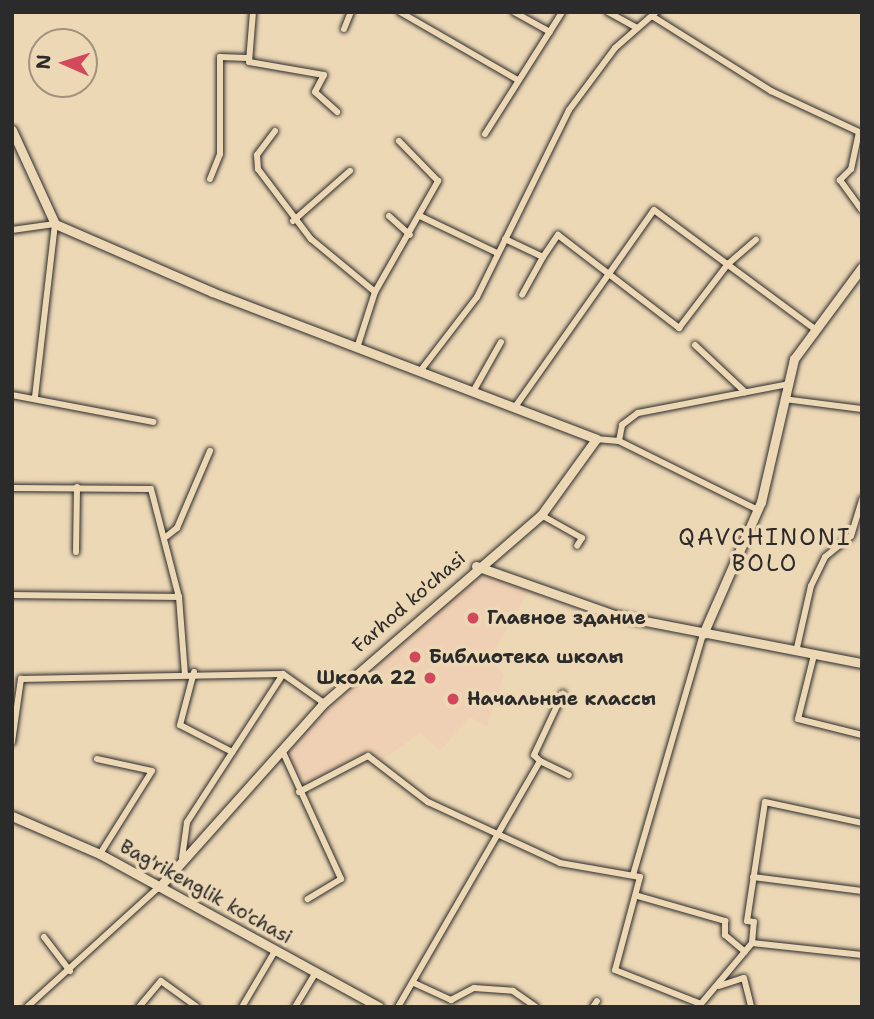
<!DOCTYPE html>
<html>
<head>
<meta charset="utf-8">
<style>
	body { margin:0 }
	#map { position:relative; width:874px; height:1019px; overflow:hidden; background:#edd8b6; font-family:"Shantell Sans",sans-serif }
	div>[style] { position:absolute }
	[style*='--x'] { left:calc(var(--x)*1px); top:calc(var(--y)*1px); width:calc(var(--w)*1px); rotate:calc(var(--a)*1deg) }
	.built>* { inset:0; background:#f0d0b4 }
	.roads { filter:drop-shadow(0 0 2px #2b2b2b) drop-shadow(0 0 2px #2b2b2b) }
	.street>* { height:6px; margin:-3px; padding:0 3px; transform-origin:3px; border-radius:3px; background:#edd8b6 }
	.secondary>* { height:9px; margin:-4.5px; padding:0 4.5px; transform-origin:4.5px; border-radius:4.5px; background:#edd8b6 }
	.dots>* { width:19px; height:19px; translate:-50% -50%; box-sizing:border-box; border:4px solid #edd8b6; border-radius:50% }
	span { translate:-50% -50%; white-space:nowrap; text-align:center; line-height:1.15; -webkit-text-stroke:7px #edd8b6; paint-order:stroke }
	.street-label { font-size:19px; color:#2b2b2b }
	.poi-label { font-size:19px; color:#2b2b2b; font-weight:700 }
	.left { translate:0 -50%; text-align:left }
	.right { translate:-100% -50%; text-align:right }
	.quarter-label { font-size:23px; color:#2b2b2b; letter-spacing:2px }
	.frame { position:absolute; inset:0; border:14px solid #2b2b2b; pointer-events:none }
	.north { position:absolute; left:28px; top:28px; width:70px; height:70px; box-sizing:border-box; background:#edd8b6; border:2px solid #9f937e; border-radius:50%; rotate:273deg; font-size:19px; font-weight:700; line-height:28px; text-align:center; color:#2b2b2b }
	.north::after { content:''; display:block; margin:auto; width:24px; height:32px; background:#d1495b; clip-path:polygon(50% 0,100% 100%,50% 72%,0 100%) }
</style>
</head>
<body>
<div id="map">
	<div class="built">
		<i style="clip-path:polygon(478px 569px,529px 590px,490px 659px,504px 675px,487px 727px,470px 717px,440px 751px,420px 733px,382px 760px,369px 749px,306px 785px,285px 751px)"></i>
	</div>
	<div class="roads">
		<div class="street">
			<i style="--x:253;--y:12;--w:50;--a:94.6"></i>
			<i style="--x:249;--y:62;--w:76;--a:9.8"></i>
			<i style="--x:324;--y:75;--w:19;--a:118"></i>
			<i style="--x:315;--y:92;--w:30;--a:42"></i>
			<i style="--x:400;--y:12;--w:136;--a:30"></i>
			<i style="--x:514;--y:12;--w:41;--a:29.1"></i>
			<i style="--x:608;--y:12;--w:33;--a:29"></i>
			<i style="--x:652;--y:16;--w:141;--a:32.2"></i>
			<i style="--x:771;--y:91;--w:97;--a:25"></i>
			<i style="--x:859;--y:132;--w:38;--a:102"></i>
			<i style="--x:851;--y:169;--w:16;--a:135"></i>
			<i style="--x:840;--y:180;--w:37;--a:54"></i>
			<i style="--x:344;--y:29;--w:18;--a:-68"></i>
			<i style="--x:275;--y:131;--w:30;--a:127"></i>
			<i style="--x:257;--y:155;--w:14;--a:86"></i>
			<i style="--x:258;--y:169;--w:88;--a:52.9"></i>
			<i style="--x:311;--y:239;--w:83;--a:39.6"></i>
			<i style="--x:485;--y:134;--w:144;--a:-57.7"></i>
			<i style="--x:210;--y:179;--w:27;--a:-68"></i>
			<i style="--x:220;--y:154;--w:97;--a:-90"></i>
			<i style="--x:220;--y:57;--w:27;--a:2"></i>
			<i style="--x:389;--y:216;--w:28;--a:42"></i>
			<i style="--x:422;--y:217;--w:83;--a:25.6"></i>
			<i style="--x:293;--y:221;--w:76;--a:-41.3"></i>
			<i style="--x:12;--y:230;--w:43;--a:-7.9"></i>
			<i style="--x:55;--y:224;--w:175;--a:96.6"></i>
			<i style="--x:505;--y:239;--w:42;--a:25.3"></i>
			<i style="--x:543;--y:257;--w:43;--a:118.9"></i>
			<i style="--x:543;--y:257;--w:27;--a:-56"></i>
			<i style="--x:558;--y:235;--w:153;--a:37.5"></i>
			<i style="--x:679;--y:328;--w:81;--a:-52.6"></i>
			<i style="--x:728;--y:264;--w:37;--a:-41"></i>
			<i style="--x:358;--y:345;--w:56;--a:-72.2"></i>
			<i style="--x:375;--y:292;--w:128;--a:-60.4"></i>
			<i style="--x:438;--y:181;--w:56;--a:-134.3"></i>
			<i style="--x:695;--y:345;--w:69;--a:43.2"></i>
			<i style="--x:421;--y:370;--w:92;--a:-52.5"></i>
			<i style="--x:477;--y:297;--w:208;--a:-63.8"></i>
			<i style="--x:569;--y:110;--w:77;--a:-53.4"></i>
			<i style="--x:615;--y:48;--w:55;--a:-41.3"></i>
			<i style="--x:474;--y:390;--w:55;--a:-60.6"></i>
			<i style="--x:12;--y:395;--w:144;--a:10.8"></i>
			<i style="--x:784;--y:399;--w:79;--a:7.3"></i>
			<i style="--x:515;--y:407;--w:241;--a:-54.8"></i>
			<i style="--x:654;--y:210;--w:197;--a:36.5"></i>
			<i style="--x:596;--y:439;--w:23;--a:5"></i>
			<i style="--x:619;--y:441;--w:155;--a:26.4"></i>
			<i style="--x:619;--y:441;--w:16;--a:-79"></i>
			<i style="--x:622;--y:425;--w:20;--a:-37"></i>
			<i style="--x:638;--y:413;--w:149;--a:-10.9"></i>
			<i style="--x:12;--y:488;--w:139;--a:0.4"></i>
			<i style="--x:151;--y:489;--w:112;--a:75.5"></i>
			<i style="--x:179;--y:597;--w:78;--a:85.6"></i>
			<i style="--x:541;--y:515;--w:47;--a:29.3"></i>
			<i style="--x:582;--y:538;--w:9;--a:122"></i>
			<i style="--x:167;--y:536;--w:13;--a:-39"></i>
			<i style="--x:177;--y:528;--w:84;--a:-66.8"></i>
			<i style="--x:76;--y:552;--w:65;--a:-89.1"></i>
			<i style="--x:12;--y:595;--w:167;--a:0.7"></i>
			<i style="--x:796;--y:652;--w:68;--a:-77.2"></i>
			<i style="--x:811;--y:586;--w:32;--a:-64"></i>
			<i style="--x:825;--y:557;--w:33;--a:-39"></i>
			<i style="--x:851;--y:536;--w:39;--a:-73"></i>
			<i style="--x:814;--y:655;--w:66;--a:104"></i>
			<i style="--x:798;--y:719;--w:66;--a:14"></i>
			<i style="--x:194;--y:672;--w:55;--a:104.8"></i>
			<i style="--x:180;--y:725;--w:59;--a:27.4"></i>
			<i style="--x:12;--y:742;--w:64;--a:-81.9"></i>
			<i style="--x:21;--y:679;--w:262;--a:-1.1"></i>
			<i style="--x:283;--y:674;--w:50;--a:35.3"></i>
			<i style="--x:282;--y:750;--w:142;--a:65.4"></i>
			<i style="--x:341;--y:879;--w:39;--a:149"></i>
			<i style="--x:97;--y:759;--w:56;--a:12.3"></i>
			<i style="--x:152;--y:771;--w:98;--a:122.1"></i>
			<i style="--x:540;--y:761;--w:32;--a:26"></i>
			<i style="--x:299;--y:792;--w:78;--a:-27.6"></i>
			<i style="--x:368;--y:756;--w:76;--a:37.5"></i>
			<i style="--x:428;--y:802;--w:145;--a:24.8"></i>
			<i style="--x:560;--y:863;--w:81;--a:9.9"></i>
			<i style="--x:640;--y:877;--w:96;--a:105"></i>
			<i style="--x:615;--y:970;--w:92;--a:21.6"></i>
			<i style="--x:182;--y:858;--w:36;--a:-82"></i>
			<i style="--x:187;--y:822;--w:176;--a:-57"></i>
			<i style="--x:633;--y:875;--w:251;--a:-73.8"></i>
			<i style="--x:753;--y:877;--w:110;--a:7.3"></i>
			<i style="--x:638;--y:896;--w:91;--a:16"></i>
			<i style="--x:725;--y:921;--w:14;--a:90"></i>
			<i style="--x:725;--y:935;--w:26;--a:40"></i>
			<i style="--x:44;--y:937;--w:43;--a:52.6"></i>
			<i style="--x:752;--y:943;--w:111;--a:6.2"></i>
			<i style="--x:414;--y:983;--w:41;--a:24.7"></i>
			<i style="--x:451;--y:1000;--w:26;--a:-28"></i>
			<i style="--x:474;--y:988;--w:39;--a:4"></i>
			<i style="--x:513;--y:991;--w:28;--a:35"></i>
			<i style="--x:719;--y:986;--w:26;--a:-18"></i>
			<i style="--x:744;--y:978;--w:30;--a:76"></i>
			<i style="--x:700;--y:1005;--w:81;--a:-50"></i>
			<i style="--x:752;--y:943;--w:21;--a:-85"></i>
			<i style="--x:754;--y:922;--w:7;--a:-172"></i>
			<i style="--x:747;--y:921;--w:120;--a:-81.4"></i>
			<i style="--x:765;--y:802;--w:99;--a:12.2"></i>
			<i style="--x:27;--y:1007;--w:178;--a:-42.3"></i>
			<i style="--x:139;--y:1007;--w:34;--a:-50"></i>
			<i style="--x:161;--y:981;--w:44;--a:35.8"></i>
			<i style="--x:242;--y:1007;--w:65;--a:-59.5"></i>
			<i style="--x:295;--y:1007;--w:41;--a:-59"></i>
			<i style="--x:398;--y:1007;--w:284;--a:-60"></i>
			<i style="--x:540;--y:761;--w:8;--a:-135"></i>
			<i style="--x:534;--y:755;--w:68;--a:-64.9"></i>
			<i style="--x:593;--y:1007;--w:7;--a:-56"></i>
		</div>
		<div class="secondary">
			<i style="--x:12;--y:130;--w:103;--a:65.4"></i>
			<i style="--x:55;--y:224;--w:171;--a:23.4"></i>
			<i style="--x:212;--y:292;--w:411;--a:20.9"></i>
			<i style="--x:596;--y:439;--w:94;--a:125.9"></i>
			<i style="--x:541;--y:515;--w:290;--a:139.1"></i>
			<i style="--x:322;--y:705;--w:244;--a:131.8"></i>
			<i style="--x:476;--y:566;--w:146;--a:19.5"></i>
			<i style="--x:614;--y:615;--w:253;--a:11"></i>
			<i style="--x:703;--y:634;--w:144;--a:-66.3"></i>
			<i style="--x:761;--y:502;--w:147;--a:-77"></i>
			<i style="--x:794;--y:359;--w:114;--a:-53.5"></i>
			<i style="--x:12;--y:816;--w:96;--a:23.4"></i>
			<i style="--x:100;--y:854;--w:318;--a:28.7"></i>
		</div>
	</div>
	<div class="dots">
		<i style="left:473px;top:618px;background:#d1495b"></i>
		<i style="left:415px;top:657px;background:#d1495b"></i>
		<i style="left:430px;top:678px;background:#d1495b"></i>
		<i style="left:453px;top:699px;background:#d1495b"></i>
	</div>
	<div class="street-label">
		<span style="left:409px;top:602px;rotate:-41deg">Farhod ko'chasi</span>
		<span style="left:206px;top:892px;rotate:29deg">Bag'rikenglik ko'chasi</span>
	</div>
	<div class="poi-label">
		<span class="left" style="left:487px;top:618px">Главное здание</span>
		<span class="left" style="left:429px;top:657px">Библиотека школы</span>
		<span class="right" style="left:416px;top:678px">Школа 22</span>
		<span class="left" style="left:467px;top:699px">Начальные классы</span>
	</div>
	<div class="quarter-label">
		<span style="left:765px;top:550px">QAVCHINONI<br>BOLO</span>
	</div>
	<div class="frame"></div>
	<div class="north">N</div>
</div>
</body>
</html>
